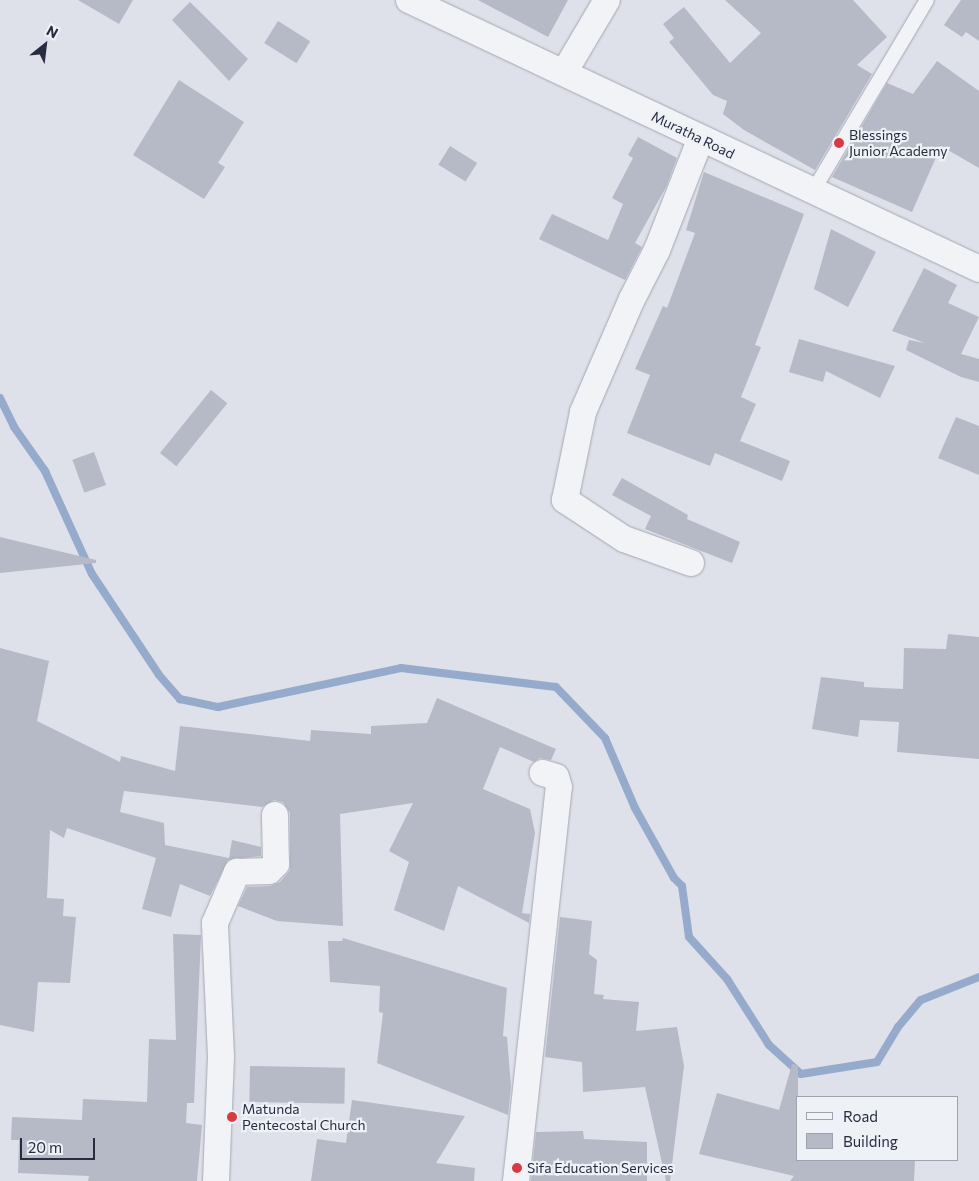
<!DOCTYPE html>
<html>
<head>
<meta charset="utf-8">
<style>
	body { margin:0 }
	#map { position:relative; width:979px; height:1181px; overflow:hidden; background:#dee1e9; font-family:Commissioner,sans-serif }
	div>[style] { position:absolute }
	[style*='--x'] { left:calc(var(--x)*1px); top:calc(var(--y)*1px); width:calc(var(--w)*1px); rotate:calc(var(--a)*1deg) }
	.stream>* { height:8px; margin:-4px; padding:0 4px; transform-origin:4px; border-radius:4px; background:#96abcc }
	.building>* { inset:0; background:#b5bac6; transform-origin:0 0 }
	.roads { filter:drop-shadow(0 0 1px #a3a7b3) drop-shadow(0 0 1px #a3a7b3) }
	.lane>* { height:14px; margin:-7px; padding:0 7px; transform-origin:7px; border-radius:7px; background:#f1f3f7 }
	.street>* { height:26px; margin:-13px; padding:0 13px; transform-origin:13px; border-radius:13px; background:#f1f3f7 }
	.dots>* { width:14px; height:14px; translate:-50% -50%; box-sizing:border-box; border:2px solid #eef1f6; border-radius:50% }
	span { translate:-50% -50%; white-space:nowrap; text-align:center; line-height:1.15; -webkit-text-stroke:4.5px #eef1f6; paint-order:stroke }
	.street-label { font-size:14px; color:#262d41 }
	.poi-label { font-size:14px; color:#262d41 }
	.left { translate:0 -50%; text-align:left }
	.legend { position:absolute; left:796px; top:1096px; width:162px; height:65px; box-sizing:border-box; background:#eef1f6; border:1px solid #9ea3ae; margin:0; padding:6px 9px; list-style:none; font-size:15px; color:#262d41 }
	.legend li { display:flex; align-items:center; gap:10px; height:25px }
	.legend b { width:25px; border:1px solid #9ea3ae }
	.north { position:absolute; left:20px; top:20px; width:50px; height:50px; -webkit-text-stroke:4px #eef1f6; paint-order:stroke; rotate:29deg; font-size:14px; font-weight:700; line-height:20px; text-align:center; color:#262d41 }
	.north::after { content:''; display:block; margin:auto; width:18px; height:22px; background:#262d41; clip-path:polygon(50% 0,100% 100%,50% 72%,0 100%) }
	.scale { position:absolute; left:20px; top:1138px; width:75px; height:22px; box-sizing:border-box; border:2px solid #262d41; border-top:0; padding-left:6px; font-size:15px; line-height:18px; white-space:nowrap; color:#262d41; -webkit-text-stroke:4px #eef1f6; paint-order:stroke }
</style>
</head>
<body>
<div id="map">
	<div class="stream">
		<i style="--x:0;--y:398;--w:32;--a:64"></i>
		<i style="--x:14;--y:427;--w:54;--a:54.8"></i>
		<i style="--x:45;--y:471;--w:113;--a:65.5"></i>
		<i style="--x:92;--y:574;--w:121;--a:56.4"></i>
		<i style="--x:159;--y:675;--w:32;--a:49"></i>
		<i style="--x:180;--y:699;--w:39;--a:12"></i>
		<i style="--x:218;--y:707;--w:187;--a:-12"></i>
		<i style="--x:401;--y:668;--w:156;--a:7"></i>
		<i style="--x:556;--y:687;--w:71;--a:46.1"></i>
		<i style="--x:605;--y:738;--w:76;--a:66.8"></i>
		<i style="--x:635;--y:808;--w:80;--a:60.9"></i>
		<i style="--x:674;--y:878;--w:11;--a:45"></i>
		<i style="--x:682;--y:886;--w:51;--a:82.2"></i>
		<i style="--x:689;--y:937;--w:57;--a:47.9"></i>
		<i style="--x:727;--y:979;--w:78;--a:57.5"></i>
		<i style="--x:769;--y:1045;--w:43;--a:42.2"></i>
		<i style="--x:801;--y:1074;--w:77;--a:-9"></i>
		<i style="--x:877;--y:1062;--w:41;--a:-59"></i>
		<i style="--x:898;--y:1027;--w:35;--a:-50"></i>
		<i style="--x:921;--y:1000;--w:62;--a:-21.6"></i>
	</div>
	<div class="building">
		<i style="clip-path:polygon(78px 0,133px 0,119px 24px)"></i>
		<i style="clip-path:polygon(478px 0,568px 0,548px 37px)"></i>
		<i style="clip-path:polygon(725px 0,853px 0,887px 37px,857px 65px,872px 74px,815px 170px,744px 130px,723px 114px,727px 101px,713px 95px,669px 42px,674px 38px,663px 24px,684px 7px,730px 63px,761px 33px)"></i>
		<i style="clip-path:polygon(961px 0,979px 0,979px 41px,966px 32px,962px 37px,944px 25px)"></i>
		<i style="clip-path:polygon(190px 2px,248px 59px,229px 81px,172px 20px)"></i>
		<i style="left:278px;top:21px;width:38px;height:26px;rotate:32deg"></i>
		<i style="clip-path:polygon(937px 61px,979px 91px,979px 168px,941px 146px,912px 212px,832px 177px,887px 83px,913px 94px)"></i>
		<i style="clip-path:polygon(179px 80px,244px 122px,218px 163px,225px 167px,204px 199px,133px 155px)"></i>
		<i style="clip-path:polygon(638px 137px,677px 158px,666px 187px,635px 243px,642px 247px,625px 280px,539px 239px,552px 214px,608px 240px,623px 204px,612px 198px,633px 158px,628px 155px)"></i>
		<i style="left:450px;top:146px;width:32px;height:22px;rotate:32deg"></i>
		<i style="clip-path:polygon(704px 172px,804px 214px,755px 345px,761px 347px,741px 397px,756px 404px,740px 441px,790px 461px,782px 481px,715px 453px,710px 466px,627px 433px,650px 375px,635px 369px,663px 306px,667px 308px,695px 233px,686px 230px)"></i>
		<i style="clip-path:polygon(831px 229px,876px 252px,848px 307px,814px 289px)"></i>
		<i style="clip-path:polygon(924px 268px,957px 285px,948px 303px,979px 317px,961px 354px,979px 359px,979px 382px,961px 377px,906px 350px,909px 340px,925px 343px,892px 331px)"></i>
		<i style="clip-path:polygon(799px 339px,895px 366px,880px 398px,826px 371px,823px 382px,789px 372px)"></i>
		<i style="left:211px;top:390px;width:21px;height:81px;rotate:39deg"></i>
		<i style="clip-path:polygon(956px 417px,979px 426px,979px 475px,938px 458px)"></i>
		<i style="left:94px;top:452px;width:35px;height:23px;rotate:70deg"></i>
		<i style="clip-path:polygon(622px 478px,688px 515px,687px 519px,740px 542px,732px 563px,645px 529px,651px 516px,612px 495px)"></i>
		<i style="clip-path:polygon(0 537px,96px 560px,96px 563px,0 573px)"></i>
		<i style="clip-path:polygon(948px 634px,979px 637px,979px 759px,897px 752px,899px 722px,860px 720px,858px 737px,812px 729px,821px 677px,864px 682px,864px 687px,903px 689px,904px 648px,946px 649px)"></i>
		<i style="clip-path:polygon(0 648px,49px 661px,37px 721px,120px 762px,121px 756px,175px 771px,180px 726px,310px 741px,311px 730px,371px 734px,371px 726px,427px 723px,437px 698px,556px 749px,551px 760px,540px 758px,534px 762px,500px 747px,483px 789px,530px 809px,535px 833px,522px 913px,530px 914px,529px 923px,458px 886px,444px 931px,394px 910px,409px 862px,389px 851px,413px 803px,340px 814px,343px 926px,277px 921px,238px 906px,247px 887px,270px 886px,280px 882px,290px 870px,290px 813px,283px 802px,274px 800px,262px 807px,124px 791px,120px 812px,164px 823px,165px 845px,229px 858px,232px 840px,261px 847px,261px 856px,228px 860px,210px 896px,180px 884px,171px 917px,142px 909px,156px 858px,67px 828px,64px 838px,50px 830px,47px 898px,64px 899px,63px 916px,76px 917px,70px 983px,38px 982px,34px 1032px,0 1025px)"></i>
		<i style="clip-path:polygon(560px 917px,592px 921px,589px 954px,597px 960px,594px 994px,604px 995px,603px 999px,639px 1002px,636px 1031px,677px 1027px,684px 1066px,670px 1181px,666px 1181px,645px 1087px,583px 1092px,582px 1062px,545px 1057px)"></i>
		<i style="clip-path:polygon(173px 934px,201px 935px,194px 1103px,187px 1103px,186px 1123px,202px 1125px,197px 1181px,88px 1181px,89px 1176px,18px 1173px,19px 1140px,11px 1140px,12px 1117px,82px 1120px,83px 1099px,147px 1102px,149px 1039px,176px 1040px)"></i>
		<i style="clip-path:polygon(343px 938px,507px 988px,503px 1036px,507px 1037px,511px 1086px,508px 1115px,377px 1063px,383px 1013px,379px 1012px,380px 986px,330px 982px,328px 941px,342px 941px)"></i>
		<i style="clip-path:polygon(792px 1064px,798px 1065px,798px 1160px,915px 1160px,914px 1181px,790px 1181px,794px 1176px,699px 1154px,717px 1093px,779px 1110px)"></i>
		<i style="left:250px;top:1066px;width:95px;height:36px;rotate:1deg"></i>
		<i style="clip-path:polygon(352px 1100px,465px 1116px,436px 1163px,475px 1168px,474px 1181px,311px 1181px,317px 1139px,346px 1143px)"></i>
		<i style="clip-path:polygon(583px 1131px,584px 1139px,647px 1142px,647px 1181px,531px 1181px,536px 1132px)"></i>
	</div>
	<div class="roads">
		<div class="lane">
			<i style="--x:813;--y:191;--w:222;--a:-59.2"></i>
		</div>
		<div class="street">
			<i style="--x:409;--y:0;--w:630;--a:25.26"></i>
			<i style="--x:565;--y:71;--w:82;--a:-59.4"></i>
			<i style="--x:691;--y:563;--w:71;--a:-160.3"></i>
			<i style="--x:624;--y:539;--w:71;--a:-146.5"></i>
			<i style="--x:565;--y:500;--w:90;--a:-78.4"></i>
			<i style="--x:583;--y:412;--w:123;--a:-66.6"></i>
			<i style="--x:632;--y:299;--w:55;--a:-63"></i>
			<i style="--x:657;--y:250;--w:118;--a:-68.6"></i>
			<i style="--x:216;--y:1181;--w:124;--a:-87.7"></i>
			<i style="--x:221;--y:1057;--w:134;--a:-92.6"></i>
			<i style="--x:215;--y:923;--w:56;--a:-66.7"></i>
			<i style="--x:237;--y:872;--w:32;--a:-2"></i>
			<i style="--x:269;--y:871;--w:10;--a:-45"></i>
			<i style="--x:276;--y:864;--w:49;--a:-91.2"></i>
			<i style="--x:516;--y:1181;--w:396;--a:-83.8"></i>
			<i style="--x:559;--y:787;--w:10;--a:-107"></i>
			<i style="--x:556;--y:777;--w:14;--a:-163"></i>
		</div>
	</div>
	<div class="dots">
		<i style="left:839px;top:143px;background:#d93942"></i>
		<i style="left:232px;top:1117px;background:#d93942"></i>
		<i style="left:517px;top:1168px;background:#d93942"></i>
	</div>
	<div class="street-label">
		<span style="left:693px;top:135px;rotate:26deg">Muratha Road</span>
	</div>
	<div class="poi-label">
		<span class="left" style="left:849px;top:143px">Blessings<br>Junior Academy</span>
		<span class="left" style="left:242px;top:1117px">Matunda<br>Pentecostal Church</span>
		<span class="left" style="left:527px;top:1168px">Sifa Education Services</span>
	</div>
	<ul class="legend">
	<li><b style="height:6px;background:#f1f3f7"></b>Road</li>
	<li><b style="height:14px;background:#b5bac6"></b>Building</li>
	</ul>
	<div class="north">N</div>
	<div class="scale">20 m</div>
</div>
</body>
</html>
